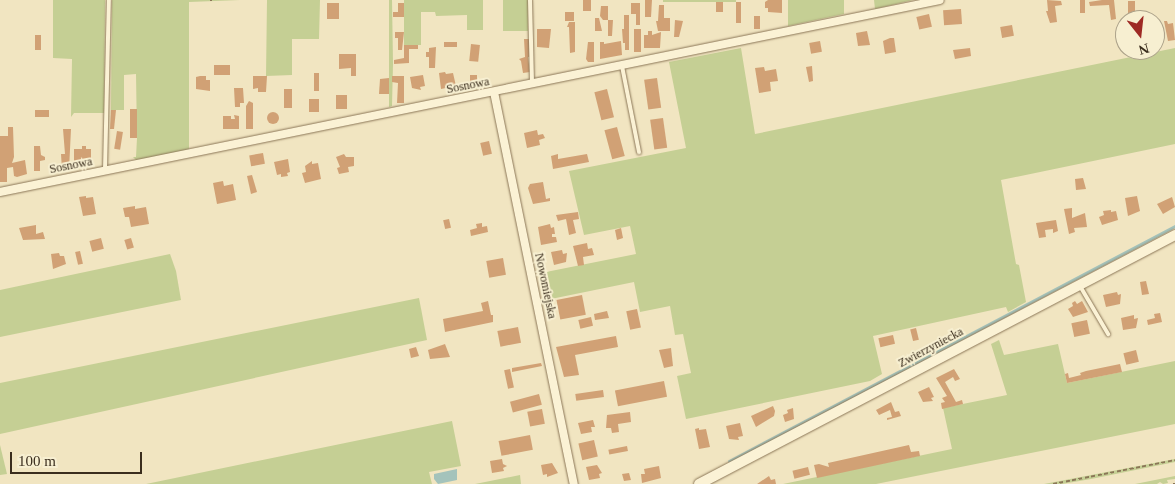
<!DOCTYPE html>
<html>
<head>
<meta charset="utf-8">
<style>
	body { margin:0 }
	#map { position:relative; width:1175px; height:484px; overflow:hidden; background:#f1e5c1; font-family:"Times New Roman",serif }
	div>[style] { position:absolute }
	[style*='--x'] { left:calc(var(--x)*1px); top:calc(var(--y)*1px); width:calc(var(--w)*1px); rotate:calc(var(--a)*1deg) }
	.green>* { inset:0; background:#c5cf94; transform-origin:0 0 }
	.water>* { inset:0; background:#a4c3bb }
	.stream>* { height:2.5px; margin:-1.25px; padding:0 1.25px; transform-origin:1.25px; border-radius:1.25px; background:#a4c3bb }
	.building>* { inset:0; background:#d1a175; transform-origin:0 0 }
	.round { border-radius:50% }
	.path>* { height:2px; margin-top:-1px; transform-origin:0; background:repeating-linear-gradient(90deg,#8b7657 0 4px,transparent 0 6.5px) }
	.roads { filter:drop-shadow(0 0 1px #8b7657) drop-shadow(0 0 1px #8b7657) }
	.service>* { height:4px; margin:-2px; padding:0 2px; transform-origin:2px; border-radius:2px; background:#fbf2d5 }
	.minor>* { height:8px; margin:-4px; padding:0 4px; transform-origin:4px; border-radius:4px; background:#fbf2d5 }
	.tertiary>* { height:10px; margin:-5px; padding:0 5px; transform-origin:5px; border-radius:5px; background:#fbf2d5 }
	span { translate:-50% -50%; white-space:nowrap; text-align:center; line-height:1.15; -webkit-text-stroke:4px #f7efd1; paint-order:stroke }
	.street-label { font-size:12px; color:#3a2d1d }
	.north { position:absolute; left:1115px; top:10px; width:50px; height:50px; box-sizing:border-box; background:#f7efd1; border:1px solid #aba189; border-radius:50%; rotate:164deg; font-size:14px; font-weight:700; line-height:20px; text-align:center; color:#3a2d1d }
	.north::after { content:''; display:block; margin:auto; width:18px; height:22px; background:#9e2a24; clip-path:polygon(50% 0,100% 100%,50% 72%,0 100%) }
	.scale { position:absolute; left:10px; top:452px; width:132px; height:22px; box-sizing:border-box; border:2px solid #3a2d1d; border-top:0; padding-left:6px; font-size:15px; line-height:18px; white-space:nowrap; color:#3a2d1d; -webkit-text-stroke:4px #f7efd1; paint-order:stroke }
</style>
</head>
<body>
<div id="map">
	<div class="green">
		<i style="clip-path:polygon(53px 0,105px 0,104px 113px,74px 113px,71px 117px,72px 59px,53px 58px)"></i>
		<i style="clip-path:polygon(112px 0,240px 0,189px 2px,189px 150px,137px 161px,133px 157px,136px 157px,137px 138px,136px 74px,124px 75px,124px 110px,111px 110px)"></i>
		<i style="clip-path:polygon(267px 0,320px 0,319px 39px,292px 39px,292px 75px,266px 76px)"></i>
		<i style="clip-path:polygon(389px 0,392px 0,393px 64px,392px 106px,389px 107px)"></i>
		<i style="clip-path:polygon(404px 0,483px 0,483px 30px,467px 30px,467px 15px,436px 16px,435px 12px,421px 12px,421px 45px,404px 45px)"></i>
		<i style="left:503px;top:0;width:25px;height:31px"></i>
		<i style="left:663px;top:0;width:73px;height:2px"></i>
		<i style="clip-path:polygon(788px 0,844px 0,844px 14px,788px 26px)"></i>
		<i style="clip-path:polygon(874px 0,913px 0,875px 9px)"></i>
		<i style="clip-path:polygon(741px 48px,755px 134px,1175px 48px,1175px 144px,1001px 180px,1016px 264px,1019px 265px,1026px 302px,1008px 312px,1006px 307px,873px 336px,882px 374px,870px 381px,686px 419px,677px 376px,691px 373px,683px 334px,675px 335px,670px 306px,640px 312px,634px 282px,546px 300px,541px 273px,636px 254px,630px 226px,584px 235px,569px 171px,686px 148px,669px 62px)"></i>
		<i style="clip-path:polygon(170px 254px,176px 271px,181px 300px,0 337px,0 290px)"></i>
		<i style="clip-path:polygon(419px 298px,427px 340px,0 434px,0 383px)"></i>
		<i style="clip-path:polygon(999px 340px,1004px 355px,1058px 344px,1067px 383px,1175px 361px,1175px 424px,876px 484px,783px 484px,952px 449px,943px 408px,1007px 395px,991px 344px)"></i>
		<i style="clip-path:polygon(452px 421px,461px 466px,429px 472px,432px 484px,146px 484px)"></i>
		<i style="clip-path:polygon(0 445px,7px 474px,0 475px)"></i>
		<i style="clip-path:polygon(1175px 459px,1175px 462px,1091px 479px,1062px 484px,1044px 484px)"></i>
		<i style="clip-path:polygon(520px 475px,521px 484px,475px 484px)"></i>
		<i style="clip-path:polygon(1175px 476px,1175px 479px,1167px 480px,1168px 483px,1163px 484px,1160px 482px,1157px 484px,1135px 484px)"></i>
	</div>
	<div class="water">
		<i style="clip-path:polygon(457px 469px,457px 480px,438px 484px,434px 479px,434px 474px)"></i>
	</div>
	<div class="stream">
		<i style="--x:729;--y:461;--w:504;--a:-27.79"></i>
	</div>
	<div class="building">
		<i style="left:583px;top:0;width:8px;height:11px"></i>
		<i style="clip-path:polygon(645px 0,652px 0,651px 17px,645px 17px)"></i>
		<i style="clip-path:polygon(768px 0,782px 0,782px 13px,768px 12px,768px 8px,765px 8px,765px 2px)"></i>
		<i style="clip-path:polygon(1047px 0,1061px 1px,1062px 5px,1055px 6px,1057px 22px,1050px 23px,1046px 11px,1048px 11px)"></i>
		<i style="left:1080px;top:0;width:5px;height:13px"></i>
		<i style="clip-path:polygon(1102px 0,1114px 0,1116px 19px,1111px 20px,1109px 5px,1090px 6px,1089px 2px)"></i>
		<i style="left:1128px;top:1px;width:7px;height:12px"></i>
		<i style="left:716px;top:2px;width:7px;height:10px"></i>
		<i style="left:736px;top:2px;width:5px;height:21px"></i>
		<i style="left:327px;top:3px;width:12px;height:16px"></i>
		<i style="clip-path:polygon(398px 3px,404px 3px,404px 17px,393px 17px,393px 12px,398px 12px)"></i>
		<i style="clip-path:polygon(631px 3px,640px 3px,640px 25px,636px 25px,636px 14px,631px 14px)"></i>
		<i style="clip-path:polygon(659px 5px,664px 5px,664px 18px,670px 18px,670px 31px,658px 31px,656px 21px,658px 21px)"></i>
		<i style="clip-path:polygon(601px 6px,608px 6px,608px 20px,613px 20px,612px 36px,608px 36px,608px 20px,603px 20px,600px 16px)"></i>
		<i style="left:961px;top:9px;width:15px;height:18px;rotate:86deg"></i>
		<i style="left:565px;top:12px;width:9px;height:9px"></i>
		<i style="left:929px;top:14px;width:13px;height:13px;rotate:77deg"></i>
		<i style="clip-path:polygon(624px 15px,629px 15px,629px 50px,625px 50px,625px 43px,623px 43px,622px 29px,624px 29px)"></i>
		<i style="left:754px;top:16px;width:6px;height:13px"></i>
		<i style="clip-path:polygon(595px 18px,599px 18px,602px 31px,595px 31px)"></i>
		<i style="clip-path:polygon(675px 20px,683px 21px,679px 37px,674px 37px)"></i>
		<i style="clip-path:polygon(1164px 21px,1167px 21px,1168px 24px,1173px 23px,1175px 40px,1168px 41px)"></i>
		<i style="clip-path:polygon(569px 22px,575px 22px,575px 52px,570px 53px,569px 27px,567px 27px)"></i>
		<i style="left:1012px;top:25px;width:11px;height:12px;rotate:80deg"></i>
		<i style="clip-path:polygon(537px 29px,551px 29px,549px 48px,537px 47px)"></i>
		<i style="left:634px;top:29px;width:7px;height:23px"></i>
		<i style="clip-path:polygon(648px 31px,652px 31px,652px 35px,661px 32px,660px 48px,644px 48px,644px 35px,648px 35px)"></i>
		<i style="clip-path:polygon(867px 31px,870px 45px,858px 46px,856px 33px)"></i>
		<i style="clip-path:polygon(395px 32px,404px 32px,402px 50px,398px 50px,398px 38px,395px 38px)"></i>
		<i style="left:35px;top:35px;width:6px;height:15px"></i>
		<i style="clip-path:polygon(890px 38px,894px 38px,896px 52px,885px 54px,883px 41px)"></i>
		<i style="clip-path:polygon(524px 39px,530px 39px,531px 57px,528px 57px,530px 72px,523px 73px,521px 61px,519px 59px,525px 57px)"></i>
		<i style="clip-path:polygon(621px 41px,622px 55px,600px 59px,600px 42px,604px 42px,604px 44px)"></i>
		<i style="left:820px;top:41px;width:11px;height:11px;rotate:80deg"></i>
		<i style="left:444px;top:42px;width:13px;height:5px"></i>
		<i style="clip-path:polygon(588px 42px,594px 42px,594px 62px,588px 62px,586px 59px)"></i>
		<i style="left:471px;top:44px;width:9px;height:17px;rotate:6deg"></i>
		<i style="clip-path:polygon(404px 45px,418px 45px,418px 49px,409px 49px,409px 63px,394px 64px,394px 60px,404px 58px)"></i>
		<i style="clip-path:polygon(436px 47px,435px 68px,429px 68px,429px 57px,426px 57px,426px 52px,429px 52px,429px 48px)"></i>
		<i style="clip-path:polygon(970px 48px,971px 56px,955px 59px,953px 50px)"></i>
		<i style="clip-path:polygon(339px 54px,356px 54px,356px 76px,351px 76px,351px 68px,339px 69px)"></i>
		<i style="left:214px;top:65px;width:16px;height:10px"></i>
		<i style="clip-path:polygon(812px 66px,813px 81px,809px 82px,806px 67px)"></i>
		<i style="clip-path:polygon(764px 67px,765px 71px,776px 69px,778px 81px,770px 82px,771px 91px,759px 93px,755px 68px)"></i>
		<i style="clip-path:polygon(445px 72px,446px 74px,453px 73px,456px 86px,441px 89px,439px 73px)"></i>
		<i style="left:314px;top:73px;width:5px;height:18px"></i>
		<i style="clip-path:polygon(423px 75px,425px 86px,420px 87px,421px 90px,412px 88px,410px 77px)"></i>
		<i style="left:470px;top:75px;width:7px;height:8px"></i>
		<i style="clip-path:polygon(200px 76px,206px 76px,206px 80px,210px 80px,210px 91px,196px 89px,196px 77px)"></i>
		<i style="clip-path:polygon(253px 76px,267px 76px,266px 92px,258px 92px,258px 88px,253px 89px)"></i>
		<i style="clip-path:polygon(392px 76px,404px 76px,404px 103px,397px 103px,398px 83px,392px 82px)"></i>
		<i style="clip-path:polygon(389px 78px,389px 94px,379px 94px,380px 79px)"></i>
		<i style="left:657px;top:78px;width:30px;height:13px;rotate:82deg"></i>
		<i style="clip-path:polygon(234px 88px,243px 88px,244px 103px,240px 103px,240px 107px,235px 107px)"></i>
		<i style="left:284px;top:89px;width:8px;height:19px"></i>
		<i style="left:607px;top:89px;width:29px;height:13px;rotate:76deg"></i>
		<i style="left:347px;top:95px;width:14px;height:11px;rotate:90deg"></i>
		<i style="left:309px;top:99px;width:10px;height:13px"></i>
		<i style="clip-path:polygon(249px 101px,253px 103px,253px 129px,246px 129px,246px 106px)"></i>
		<i style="left:130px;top:109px;width:7px;height:29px"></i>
		<i style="left:35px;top:110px;width:14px;height:7px"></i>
		<i style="clip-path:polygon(111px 110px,116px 110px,114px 129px,110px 129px)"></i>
		<i class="round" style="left:267px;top:112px;width:12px;height:12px"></i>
		<i style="clip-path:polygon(234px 115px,239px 116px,239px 129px,223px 129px,223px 116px,231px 116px,231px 119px,235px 119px)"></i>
		<i style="left:663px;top:118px;width:30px;height:13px;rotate:82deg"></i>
		<i style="clip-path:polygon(8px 127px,13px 127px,14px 157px,12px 163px,25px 160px,27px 174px,17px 177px,14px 176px,13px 167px,7px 168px,7px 182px,0 182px,0 136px,8px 136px)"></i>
		<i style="left:617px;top:127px;width:30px;height:13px;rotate:75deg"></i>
		<i style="clip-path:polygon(63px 129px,71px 129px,69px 170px,62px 170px,61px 154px,65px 154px)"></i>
		<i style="clip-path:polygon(537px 130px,538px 135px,543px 134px,545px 138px,539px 140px,540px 145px,527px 148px,524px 133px)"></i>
		<i style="left:117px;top:131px;width:6px;height:18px;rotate:9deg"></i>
		<i style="left:489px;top:141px;width:13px;height:9px;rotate:77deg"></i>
		<i style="clip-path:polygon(34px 146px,40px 146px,41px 155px,45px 157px,45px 160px,40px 161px,40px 171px,34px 171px)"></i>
		<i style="clip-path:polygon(82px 146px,86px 146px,86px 149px,91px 149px,91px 161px,74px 161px,74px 149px,82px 149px)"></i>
		<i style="left:263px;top:153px;width:11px;height:14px;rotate:80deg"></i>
		<i style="clip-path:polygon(344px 154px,346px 157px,354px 157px,354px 166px,348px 167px,349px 172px,339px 174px,337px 168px,340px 167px,336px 157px)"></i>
		<i style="clip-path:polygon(558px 154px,558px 159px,587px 154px,589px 162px,553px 169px,551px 156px)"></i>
		<i style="clip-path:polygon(288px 159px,290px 172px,287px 173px,288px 176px,281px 177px,281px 174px,277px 175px,274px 162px)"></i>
		<i style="clip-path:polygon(312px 161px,312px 164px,318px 163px,321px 179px,305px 183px,302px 173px,306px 172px,305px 166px)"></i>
		<i style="clip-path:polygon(252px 175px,257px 192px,251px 194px,247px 176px)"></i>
		<i style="clip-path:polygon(1083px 178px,1086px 189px,1076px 190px,1075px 179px)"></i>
		<i style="clip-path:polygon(223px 181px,224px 186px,233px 184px,236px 200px,217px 204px,213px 183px)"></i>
		<i style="clip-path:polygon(543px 182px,546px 199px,550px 198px,550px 201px,533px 204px,528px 188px,530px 184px)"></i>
		<i style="clip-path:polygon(86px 196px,86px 198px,93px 197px,96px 214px,83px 216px,79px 197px)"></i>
		<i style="clip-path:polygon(1137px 196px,1140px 211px,1128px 216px,1125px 198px)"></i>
		<i style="clip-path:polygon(1172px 197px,1175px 207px,1163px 214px,1157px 204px)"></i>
		<i style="clip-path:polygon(135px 206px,135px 209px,146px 207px,149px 224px,131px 227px,129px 217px,125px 217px,123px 208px)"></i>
		<i style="clip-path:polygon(1072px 208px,1072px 218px,1085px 213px,1087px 227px,1074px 228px,1075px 232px,1069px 234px,1064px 209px)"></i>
		<i style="clip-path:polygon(1111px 210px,1111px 212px,1116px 211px,1118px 220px,1102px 225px,1099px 217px,1104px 215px,1103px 211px)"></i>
		<i style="clip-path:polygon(578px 212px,579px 219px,573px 220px,576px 233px,569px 235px,566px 219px,558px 221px,556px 215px)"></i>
		<i style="left:449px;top:219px;width:9px;height:6px;rotate:77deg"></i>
		<i style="clip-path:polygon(1056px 220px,1058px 231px,1053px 233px,1053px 229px,1045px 230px,1046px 237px,1039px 238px,1036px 223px)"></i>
		<i style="clip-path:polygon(482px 223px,482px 227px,487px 226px,488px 232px,471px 236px,470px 230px,477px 228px,476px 224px)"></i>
		<i style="clip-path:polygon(550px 224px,551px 228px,554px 227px,555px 234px,552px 234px,552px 237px,556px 237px,557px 242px,541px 245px,538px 227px)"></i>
		<i style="clip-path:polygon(36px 225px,36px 234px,43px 232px,45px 239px,23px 240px,19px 228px)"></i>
		<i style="clip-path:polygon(621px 228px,623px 238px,617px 240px,615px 230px)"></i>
		<i style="left:101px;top:238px;width:11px;height:12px;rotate:75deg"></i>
		<i style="left:131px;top:238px;width:10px;height:7px;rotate:73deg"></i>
		<i style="clip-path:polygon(587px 243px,588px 249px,592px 248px,594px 255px,583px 257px,584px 265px,578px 266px,573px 246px)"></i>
		<i style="clip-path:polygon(562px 250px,563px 254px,567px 253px,566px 262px,554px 265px,551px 252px)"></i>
		<i style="left:80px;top:251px;width:13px;height:5px;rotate:77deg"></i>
		<i style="clip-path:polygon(59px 253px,60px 256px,64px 256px,66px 264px,53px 269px,51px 254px)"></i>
		<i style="left:503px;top:258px;width:17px;height:17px;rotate:80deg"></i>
		<i style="clip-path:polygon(1146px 281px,1149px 294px,1142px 295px,1140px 282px)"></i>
		<i style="clip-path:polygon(1117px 292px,1118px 295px,1121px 294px,1120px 304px,1106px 307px,1103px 295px)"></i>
		<i style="left:582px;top:295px;width:20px;height:26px;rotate:79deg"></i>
		<i style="clip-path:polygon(488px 301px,491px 315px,493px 315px,493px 322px,445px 332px,443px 319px,483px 311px,481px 303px)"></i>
		<i style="clip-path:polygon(1075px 301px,1077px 304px,1082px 301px,1088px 312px,1073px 317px,1068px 309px,1073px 306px,1072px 303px)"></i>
		<i style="left:637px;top:309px;width:19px;height:11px;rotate:78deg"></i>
		<i style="clip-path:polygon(607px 311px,609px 318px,595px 320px,594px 314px)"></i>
		<i style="clip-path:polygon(1160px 313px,1162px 322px,1148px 325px,1147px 320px,1155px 318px,1154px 314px)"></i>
		<i style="clip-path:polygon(1134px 315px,1134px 319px,1138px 318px,1136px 328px,1123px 330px,1121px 318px)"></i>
		<i style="left:591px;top:317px;width:9px;height:13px;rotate:77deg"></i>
		<i style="left:1087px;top:320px;width:14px;height:16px;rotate:78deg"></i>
		<i style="left:518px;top:327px;width:16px;height:21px;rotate:79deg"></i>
		<i style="left:916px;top:328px;width:12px;height:6px;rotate:76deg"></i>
		<i style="left:893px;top:335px;width:9px;height:15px;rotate:77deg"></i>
		<i style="clip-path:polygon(616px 336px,618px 347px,575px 355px,579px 375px,564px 377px,556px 347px)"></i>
		<i style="clip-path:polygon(445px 344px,450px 357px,430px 359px,428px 350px)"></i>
		<i style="clip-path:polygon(416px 347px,419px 356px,411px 358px,409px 349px)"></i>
		<i style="clip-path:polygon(671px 348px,673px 366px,664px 368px,659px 350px)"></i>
		<i style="left:1136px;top:350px;width:12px;height:13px;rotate:76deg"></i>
		<i style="clip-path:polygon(541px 363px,542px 366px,512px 372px,512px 368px)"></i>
		<i style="clip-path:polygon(1120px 364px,1122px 372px,1067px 383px,1065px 374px,1068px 373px,1069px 378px,1081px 375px,1080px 373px,1086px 371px)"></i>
		<i style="left:510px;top:369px;width:19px;height:6px;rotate:78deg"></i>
		<i style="clip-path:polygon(954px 369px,960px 379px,955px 381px,953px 377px,945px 382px,956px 402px,962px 400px,963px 404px,942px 409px,941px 403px,945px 402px,942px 398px,947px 396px,936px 378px)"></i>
		<i style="left:664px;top:381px;width:16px;height:50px;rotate:79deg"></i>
		<i style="clip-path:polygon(929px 387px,934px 397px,931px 398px,933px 401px,923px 402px,918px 392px)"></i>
		<i style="left:603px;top:390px;width:7px;height:28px;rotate:82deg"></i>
		<i style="left:539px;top:394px;width:11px;height:30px;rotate:75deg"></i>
		<i style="clip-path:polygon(891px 402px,895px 412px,899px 411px,901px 416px,887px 420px,887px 418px,892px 417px,890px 410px,879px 415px,876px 410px)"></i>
		<i style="clip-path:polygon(773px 406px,775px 411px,774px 416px,756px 427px,751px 416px)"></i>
		<i style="clip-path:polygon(793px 408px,794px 419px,785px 422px,783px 415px,788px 413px,787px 410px)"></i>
		<i style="left:542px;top:409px;width:15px;height:15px;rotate:79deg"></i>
		<i style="clip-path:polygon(630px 412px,631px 422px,618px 424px,619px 432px,612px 433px,611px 428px,606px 428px,607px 415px)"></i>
		<i style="clip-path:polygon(593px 420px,595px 427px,591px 427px,592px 432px,581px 434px,578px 423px)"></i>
		<i style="clip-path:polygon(740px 423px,743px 436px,738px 437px,739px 440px,729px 439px,726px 426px)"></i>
		<i style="clip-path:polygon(699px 428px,699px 430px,706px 429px,710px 447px,699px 449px,695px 429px)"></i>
		<i style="left:530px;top:435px;width:15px;height:32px;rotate:79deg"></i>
		<i style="left:594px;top:440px;width:17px;height:16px;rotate:77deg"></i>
		<i style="clip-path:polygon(909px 445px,911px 452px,919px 451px,920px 456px,817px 478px,814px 465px,819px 464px,829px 467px,828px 463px)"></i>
		<i style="left:627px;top:446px;width:5px;height:19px;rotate:79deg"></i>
		<i style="clip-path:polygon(502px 459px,503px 464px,507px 466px,503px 468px,504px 471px,492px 473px,490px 461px)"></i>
		<i style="clip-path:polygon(552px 463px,558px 473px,547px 477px,547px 474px,543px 475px,541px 465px)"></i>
		<i style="clip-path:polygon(597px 465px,602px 473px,599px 474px,600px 478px,589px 480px,586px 467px)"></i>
		<i style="clip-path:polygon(659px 466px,661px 478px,642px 483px,641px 474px,645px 474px,644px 469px)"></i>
		<i style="left:808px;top:467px;width:8px;height:16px;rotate:76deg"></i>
		<i style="clip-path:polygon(629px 473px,631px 480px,624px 481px,622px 474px)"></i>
		<i style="clip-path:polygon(769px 476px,771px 480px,775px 479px,776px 484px,757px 484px)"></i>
	</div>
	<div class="path">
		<i style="--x:211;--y:1;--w:1;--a:-90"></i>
		<i style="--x:1053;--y:484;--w:124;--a:-11.1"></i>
		<i style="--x:1173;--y:484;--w:2;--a:0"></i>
	</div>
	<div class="roads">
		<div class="service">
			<i style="--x:530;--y:0;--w:83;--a:88.6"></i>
			<i style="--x:622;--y:66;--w:88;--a:78.8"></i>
			<i style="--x:105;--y:170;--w:170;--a:-88.7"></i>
			<i style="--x:1080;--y:286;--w:56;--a:59.7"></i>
		</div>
		<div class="minor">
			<i style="--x:494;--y:92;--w:400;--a:78.5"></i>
			<i style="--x:0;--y:192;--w:959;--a:-11.54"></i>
		</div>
		<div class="tertiary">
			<i style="--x:699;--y:484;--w:537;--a:-27.61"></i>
		</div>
	</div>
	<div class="street-label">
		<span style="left:468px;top:86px;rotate:-11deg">Sosnowa</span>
		<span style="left:71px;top:166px;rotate:-11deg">Sosnowa</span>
		<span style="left:545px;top:286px;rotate:78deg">Nowomiejska</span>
		<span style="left:931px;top:348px;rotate:-28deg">Zwierzyniecka</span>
	</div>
	<div class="north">N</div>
	<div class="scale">100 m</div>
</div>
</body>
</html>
